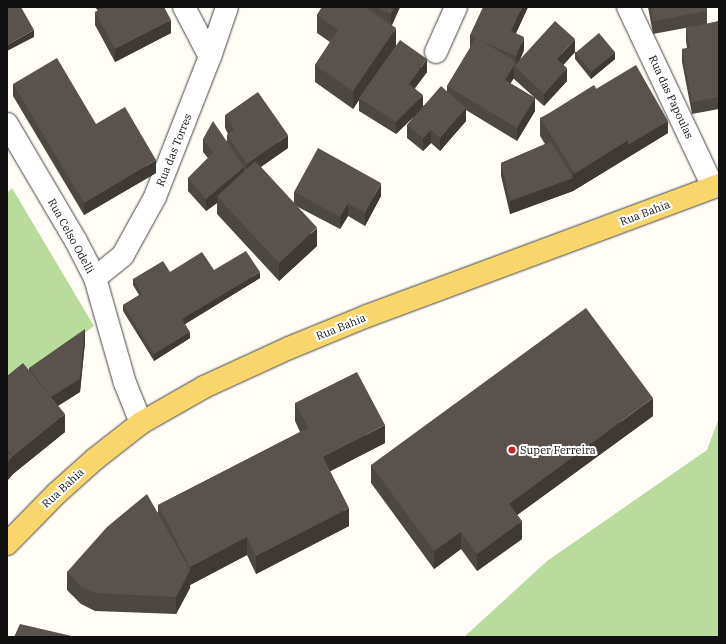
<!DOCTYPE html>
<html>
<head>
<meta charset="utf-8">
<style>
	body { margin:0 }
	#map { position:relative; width:726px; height:644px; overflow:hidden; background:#fffdf5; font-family:"IBM Plex Serif",serif }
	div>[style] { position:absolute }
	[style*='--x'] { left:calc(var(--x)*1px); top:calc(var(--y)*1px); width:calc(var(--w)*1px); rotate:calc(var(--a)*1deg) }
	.forest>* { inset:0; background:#b9dc9c }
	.roads { filter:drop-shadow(0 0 1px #444) drop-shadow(0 0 1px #444) }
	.minor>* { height:22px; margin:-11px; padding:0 11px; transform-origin:11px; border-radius:11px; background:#fff }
	.major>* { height:22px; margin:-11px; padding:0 11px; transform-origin:11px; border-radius:11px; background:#f9d66b }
	.wall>* { inset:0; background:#4d4742 }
	.shaded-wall>* { inset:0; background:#3f3936 }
	.building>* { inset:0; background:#5a524d; transform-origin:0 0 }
	.dots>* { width:11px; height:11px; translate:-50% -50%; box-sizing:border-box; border:2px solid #fff; border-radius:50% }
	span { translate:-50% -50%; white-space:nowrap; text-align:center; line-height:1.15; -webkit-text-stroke:4px #fff; paint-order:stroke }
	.street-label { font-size:11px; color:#111 }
	.poi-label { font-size:11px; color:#111 }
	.left { translate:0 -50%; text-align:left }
	.frame { position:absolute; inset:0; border:8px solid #111; pointer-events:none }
</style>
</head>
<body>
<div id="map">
	<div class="forest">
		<i style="clip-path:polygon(12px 188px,94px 326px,31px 373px,7px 387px,7px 193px)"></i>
		<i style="clip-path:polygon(719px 418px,719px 637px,464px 637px,547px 561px,707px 450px)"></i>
	</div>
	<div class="roads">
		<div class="minor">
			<i style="--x:184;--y:7;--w:56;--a:62.5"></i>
			<i style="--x:628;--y:7;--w:199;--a:64.7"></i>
			<i style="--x:436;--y:52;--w:49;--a:-66"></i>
			<i style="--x:7;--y:124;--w:136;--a:59.5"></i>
			<i style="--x:76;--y:241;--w:42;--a:62.8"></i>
			<i style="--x:95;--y:278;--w:109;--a:74.1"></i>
			<i style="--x:125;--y:383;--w:43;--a:68.2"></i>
			<i style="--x:95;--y:278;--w:36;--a:-39"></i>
			<i style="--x:123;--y:255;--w:66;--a:-61.1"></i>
			<i style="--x:155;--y:197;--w:150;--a:-68.6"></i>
			<i style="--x:210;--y:57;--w:53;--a:-71.2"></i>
		</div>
		<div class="major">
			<i style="--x:7;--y:544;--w:71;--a:-45.6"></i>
			<i style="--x:57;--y:493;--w:51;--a:-41.8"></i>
			<i style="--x:95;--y:459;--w:58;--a:-38"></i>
			<i style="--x:141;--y:423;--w:73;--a:-29.7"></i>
			<i style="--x:204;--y:387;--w:94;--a:-24.6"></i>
			<i style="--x:289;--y:348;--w:84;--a:-22.3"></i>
			<i style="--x:367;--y:316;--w:376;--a:-20.4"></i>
		</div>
	</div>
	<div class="wall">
		<i style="clip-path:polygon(95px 7px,164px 7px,171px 33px,115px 62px,95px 25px,95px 12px,98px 11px)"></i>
		<i style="clip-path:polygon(evenodd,322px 7px,400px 7px,392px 25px,396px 46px,427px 72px,415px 88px,423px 106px,447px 92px,447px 86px,470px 48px,470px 35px,528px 7px,516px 33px,524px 50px,520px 60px,575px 52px,563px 65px,567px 81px,544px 106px,535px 98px,535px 111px,517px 141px,466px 110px,466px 121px,440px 151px,431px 143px,423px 151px,407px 138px,407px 125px,416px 114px,396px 134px,359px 111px,359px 100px,353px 109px,315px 82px,315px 65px,330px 42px,317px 33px,317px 15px,322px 7px,514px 78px,514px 79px,535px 98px,510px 83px,514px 78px)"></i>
		<i style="clip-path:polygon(648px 7px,707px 7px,707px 24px,719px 21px,719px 109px,692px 114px,682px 62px,682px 49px,687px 48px,686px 41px,686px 28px,696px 26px,653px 34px)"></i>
		<i style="clip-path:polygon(575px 52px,615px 59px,591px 79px,575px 59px)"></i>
		<i style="clip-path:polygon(13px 84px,156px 173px,84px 215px,13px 96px)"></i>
		<i style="clip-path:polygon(596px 89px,668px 133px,573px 191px,510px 214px,501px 176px,501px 163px,545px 144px,540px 136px,540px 118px)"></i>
		<i style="clip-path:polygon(225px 115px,288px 148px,261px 167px,294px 203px,294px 192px,381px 196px,365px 226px,348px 216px,340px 229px,296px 206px,317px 246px,279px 281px,217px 214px,217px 203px,206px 211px,188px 191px,188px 178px,208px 158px,203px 152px,203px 139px,227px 141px,227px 135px,228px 134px,225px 128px)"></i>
		<i style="clip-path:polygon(214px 270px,260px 278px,185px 324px,190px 338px,154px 361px,123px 311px,123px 305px,139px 295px,133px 285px,133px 279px,170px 272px)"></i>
		<i style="clip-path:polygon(85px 342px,80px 392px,58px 406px,65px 432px,13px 474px,7px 481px,7px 376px,29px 371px,29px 368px)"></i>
		<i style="clip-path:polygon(295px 403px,385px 443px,330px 471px,349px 526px,256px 574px,247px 555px,190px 585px,190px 588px,176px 614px,95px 611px,81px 604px,67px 590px,67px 572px,158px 512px,158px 505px,300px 432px,295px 421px)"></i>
		<i style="clip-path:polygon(653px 416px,517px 515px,522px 539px,477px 571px,461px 549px,434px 569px,371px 483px,371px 465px)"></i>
	</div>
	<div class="shaded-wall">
		<i style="clip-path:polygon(394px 7px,400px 7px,391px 27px,391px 14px)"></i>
		<i style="clip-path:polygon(522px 7px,528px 7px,511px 44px,511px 31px)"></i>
		<i style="clip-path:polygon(171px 20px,171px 33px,115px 62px,115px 49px)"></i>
		<i style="clip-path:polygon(396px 28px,396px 46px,359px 98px,359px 100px,353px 109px,353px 91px)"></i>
		<i style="clip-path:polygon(34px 30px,34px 37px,7px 51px,7px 45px)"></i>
		<i style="clip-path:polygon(524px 37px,524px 50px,516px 69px,516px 68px,514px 66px,514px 78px,505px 92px,505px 80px,516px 62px,516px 56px)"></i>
		<i style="clip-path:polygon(575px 39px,575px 52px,557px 72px,557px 59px)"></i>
		<i style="clip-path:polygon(615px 52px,615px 59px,591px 79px,591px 72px)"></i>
		<i style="clip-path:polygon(427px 59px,427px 72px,409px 96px,409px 84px)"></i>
		<i style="clip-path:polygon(567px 68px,567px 81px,544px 106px,544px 94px)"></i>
		<i style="clip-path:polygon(423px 95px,423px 108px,396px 134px,396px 122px)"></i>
		<i style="clip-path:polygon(535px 98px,535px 111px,517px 141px,517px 128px)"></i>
		<i style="clip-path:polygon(466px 108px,466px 121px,440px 151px,440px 138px)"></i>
		<i style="clip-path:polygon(668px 121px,668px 133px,573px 191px,510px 214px,510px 201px,573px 178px,573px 173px,628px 140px)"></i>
		<i style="clip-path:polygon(431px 130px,431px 143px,423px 151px,423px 138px)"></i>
		<i style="clip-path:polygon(288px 135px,288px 148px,247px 176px,247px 164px)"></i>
		<i style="clip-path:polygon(156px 160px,156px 173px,84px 215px,84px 203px)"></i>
		<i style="clip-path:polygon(244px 167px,244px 179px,217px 196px,217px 203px,206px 211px,206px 199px)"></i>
		<i style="clip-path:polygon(381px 183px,381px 196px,365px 226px,365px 213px)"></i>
		<i style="clip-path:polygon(348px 203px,348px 216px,340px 229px,340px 217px)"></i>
		<i style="clip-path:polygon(317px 228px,317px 246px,279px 281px,279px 263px)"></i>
		<i style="clip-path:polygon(260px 272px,260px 278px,182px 326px,182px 319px)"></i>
		<i style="clip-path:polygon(85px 329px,85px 342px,80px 392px,51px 410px,51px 398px)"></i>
		<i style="clip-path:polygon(190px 332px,190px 338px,154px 361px,154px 354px)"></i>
		<i style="clip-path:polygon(653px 398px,653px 416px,509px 521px,509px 504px)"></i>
		<i style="clip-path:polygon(65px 414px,65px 432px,13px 474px,7px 481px,7px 463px,13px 456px)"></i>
		<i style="clip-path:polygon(385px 425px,385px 443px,323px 475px,323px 457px)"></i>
		<i style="clip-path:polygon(349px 508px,349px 526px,256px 574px,256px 556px)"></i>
		<i style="clip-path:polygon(522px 521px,522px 539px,477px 571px,477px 554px)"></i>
		<i style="clip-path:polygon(461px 532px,461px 549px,434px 569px,434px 551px)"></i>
		<i style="clip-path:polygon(247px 537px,247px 555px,190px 585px,190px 588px,176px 614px,176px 597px,190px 570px,190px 567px)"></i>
	</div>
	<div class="building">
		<i style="clip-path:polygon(7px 7px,21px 7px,34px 30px,7px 45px)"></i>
		<i style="clip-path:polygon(102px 7px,164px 7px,171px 20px,115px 49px,95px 12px,103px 8px)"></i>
		<i style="clip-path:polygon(322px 7px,365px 7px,396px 28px,353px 91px,315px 65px,338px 30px,317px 15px)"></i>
		<i style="clip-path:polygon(375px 7px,394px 7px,391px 14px)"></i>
		<i style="clip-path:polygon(483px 7px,522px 7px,511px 31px,524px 37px,516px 56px,480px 40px,516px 62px,505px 80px,535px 98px,517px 128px,447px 86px,476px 38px,470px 35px)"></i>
		<i style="clip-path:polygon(651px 7px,707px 7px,707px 11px,653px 21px)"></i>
		<i style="clip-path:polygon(555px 21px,575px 39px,557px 59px,567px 68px,544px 94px,514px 66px)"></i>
		<i style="clip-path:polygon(719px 21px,719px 97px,692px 102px,682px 49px,690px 48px,686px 28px)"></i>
		<i style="left:599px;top:33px;width:25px;height:31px;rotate:50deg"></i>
		<i style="clip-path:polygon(400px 40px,427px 59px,409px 84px,423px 95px,396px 122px,359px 98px)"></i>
		<i style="clip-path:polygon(57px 58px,96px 124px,125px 107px,156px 160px,84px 203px,13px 84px)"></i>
		<i style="clip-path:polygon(636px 65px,668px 121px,628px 145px,628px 140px,596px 89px)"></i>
		<i style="left:594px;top:85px;width:65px;height:63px;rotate:58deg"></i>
		<i style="clip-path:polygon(441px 86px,466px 108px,440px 138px,431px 130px,423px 138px,407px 125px)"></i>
		<i style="clip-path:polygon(258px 92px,288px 135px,247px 164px,227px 135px,234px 129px,225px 115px)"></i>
		<i style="clip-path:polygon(213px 121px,244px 167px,206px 199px,188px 178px,213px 153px,203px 139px)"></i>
		<i style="clip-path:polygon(551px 142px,573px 178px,510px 201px,501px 163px)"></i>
		<i style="clip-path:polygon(318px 148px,381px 183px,365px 213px,348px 203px,340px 217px,294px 192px)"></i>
		<i style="left:255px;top:161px;width:91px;height:52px;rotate:47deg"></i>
		<i style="clip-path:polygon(246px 251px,260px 272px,182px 319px,190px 332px,154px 354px,123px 305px,142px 294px,133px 279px,163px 261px,170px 272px,202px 252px,214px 270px)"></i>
		<i style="clip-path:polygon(586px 308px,653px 398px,509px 504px,522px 521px,477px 554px,461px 532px,434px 551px,371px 465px)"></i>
		<i style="clip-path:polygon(85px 329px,80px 379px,51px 397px,29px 368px)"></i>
		<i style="clip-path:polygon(23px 363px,65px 414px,13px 456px,7px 449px,7px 376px)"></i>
		<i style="clip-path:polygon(357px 372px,385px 425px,323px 457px,349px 508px,256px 556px,247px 537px,190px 567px,158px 505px,308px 428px,295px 403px)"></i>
		<i style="clip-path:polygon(7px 452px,13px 456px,7px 463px)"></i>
		<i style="clip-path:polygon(147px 494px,190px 570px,176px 597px,95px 593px,81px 586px,67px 572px,107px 527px)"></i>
		<i style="clip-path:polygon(20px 624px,76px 637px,14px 637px)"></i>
	</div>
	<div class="dots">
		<i style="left:512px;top:450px;background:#c4262e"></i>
	</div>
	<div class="street-label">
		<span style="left:671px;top:97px;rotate:65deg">Rua das Papoulas</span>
		<span style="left:174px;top:150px;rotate:-68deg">Rua das Torres</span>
		<span style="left:645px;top:213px;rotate:-21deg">Rua Bahia</span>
		<span style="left:71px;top:236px;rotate:61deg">Rua Celso Odelli</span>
		<span style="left:341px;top:327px;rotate:-22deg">Rua Bahia</span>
		<span style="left:63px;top:488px;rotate:-43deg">Rua Bahia</span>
	</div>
	<div class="poi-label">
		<span class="left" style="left:520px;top:450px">Super Ferreira</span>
	</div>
	<div class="frame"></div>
</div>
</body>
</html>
